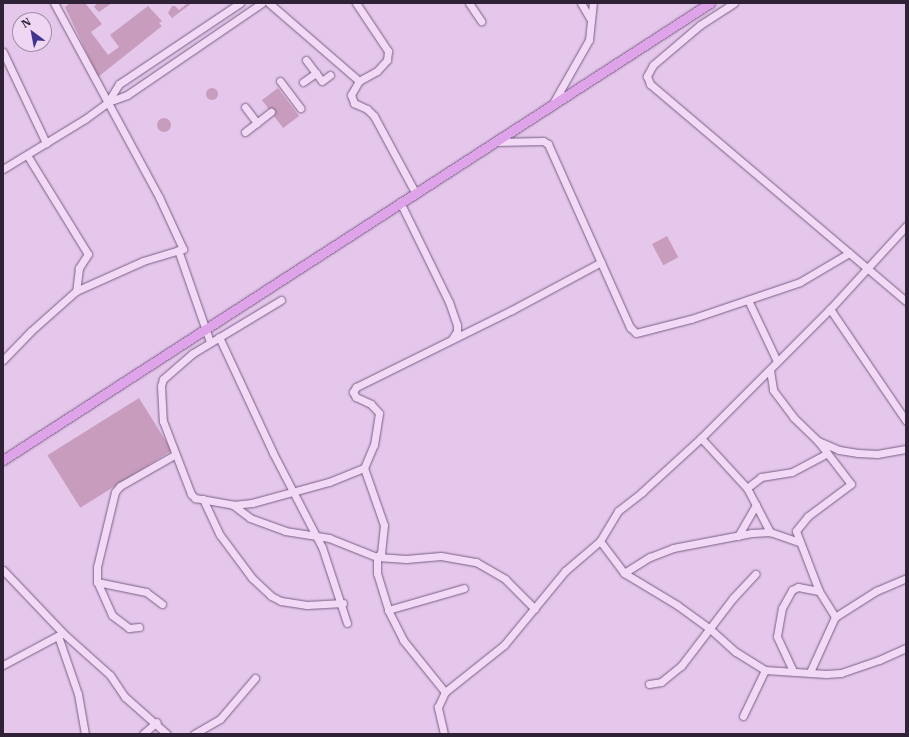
<!DOCTYPE html>
<html>
<head>
<meta charset="utf-8">
<style>
	body { margin:0 }
	#map { position:relative; width:909px; height:737px; overflow:hidden; background:#e5c7eb; font-family:"IBM Plex Serif",serif }
	div>[style] { position:absolute }
	[style*='--x'] { left:calc(var(--x)*1px); top:calc(var(--y)*1px); width:calc(var(--w)*1px); rotate:calc(var(--a)*1deg) }
	.green>* { inset:0; background:#c89cbc; transform-origin:0 0 }
	.round { border-radius:50% }
	.roads { filter:drop-shadow(0 0 1px #795e85) drop-shadow(0 0 1px #795e85) }
	.minor>* { height:7px; margin:-3.5px; padding:0 3.5px; transform-origin:3.5px; border-radius:3.5px; background:#f2daf6 }
	.major>* { height:9px; margin:-4.5px; padding:0 4.5px; transform-origin:4.5px; border-radius:4.5px; background:#dfa3ea }
	span { translate:-50% -50%; white-space:nowrap; text-align:center; line-height:1.15; -webkit-text-stroke:4px #efd6f3; paint-order:stroke }
	.frame { position:absolute; inset:0; border:4px solid #2f2136; pointer-events:none }
	.north { position:absolute; left:12px; top:12px; width:40px; height:40px; box-sizing:border-box; background:#efd6f3; border:1px solid #a28ea7; border-radius:50%; rotate:328deg; font-size:11px; font-weight:700; line-height:16px; text-align:center; color:#2f2136 }
	.north::after { content:''; display:block; margin:auto; width:14px; height:18px; background:#41348e; clip-path:polygon(50% 0,100% 100%,50% 72%,0 100%) }
</style>
</head>
<body>
<div id="map">
	<div class="green">
		<i style="clip-path:polygon(70px 3px,85px 3px,102px 24px,91px 32px,108px 55px,119px 47px,110px 35px,148px 6px,162px 21px,159px 23px,162px 26px,98px 77px,65px 7px)"></i>
		<i style="clip-path:polygon(97px 3px,112px 3px,99px 12px,94px 7px)"></i>
		<i style="clip-path:polygon(188px 3px,192px 3px,172px 18px,168px 13px,172px 6px,175px 6px,179px 10px)"></i>
		<i class="round" style="left:206px;top:88px;width:12px;height:12px"></i>
		<i style="left:278px;top:88px;width:35px;height:20px;rotate:53deg"></i>
		<i class="round" style="left:157px;top:118px;width:14px;height:14px"></i>
		<i style="left:667px;top:236px;width:24px;height:17px;rotate:62deg"></i>
		<i style="left:139px;top:398px;width:62px;height:108px;rotate:58deg"></i>
	</div>
	<div class="roads">
		<div class="minor">
			<i style="--x:269;--y:3;--w:119;--a:40.9"></i>
			<i style="--x:356;--y:3;--w:58;--a:56.3"></i>
			<i style="--x:388;--y:51;--w:9;--a:96"></i>
			<i style="--x:387;--y:60;--w:15;--a:132"></i>
			<i style="--x:377;--y:71;--w:21;--a:151"></i>
			<i style="--x:359;--y:81;--w:16;--a:120"></i>
			<i style="--x:351;--y:95;--w:9;--a:69"></i>
			<i style="--x:354;--y:103;--w:14;--a:25"></i>
			<i style="--x:367;--y:109;--w:10;--a:45"></i>
			<i style="--x:374;--y:116;--w:86;--a:61.7"></i>
			<i style="--x:469;--y:3;--w:22;--a:56"></i>
			<i style="--x:581;--y:3;--w:20;--a:60"></i>
			<i style="--x:734;--y:3;--w:40;--a:147.1"></i>
			<i style="--x:700;--y:25;--w:62;--a:139.6"></i>
			<i style="--x:653;--y:65;--w:13;--a:119"></i>
			<i style="--x:647;--y:76;--w:9;--a:69"></i>
			<i style="--x:650;--y:84;--w:336;--a:40.3"></i>
			<i style="--x:3;--y:52;--w:101;--a:64.7"></i>
			<i style="--x:306;--y:60;--w:26;--a:53"></i>
			<i style="--x:322;--y:81;--w:10;--a:-37"></i>
			<i style="--x:280;--y:81;--w:34;--a:53"></i>
			<i style="--x:303;--y:82;--w:16;--a:-35"></i>
			<i style="--x:108;--y:102;--w:21;--a:-59"></i>
			<i style="--x:119;--y:84;--w:146;--a:-33.8"></i>
			<i style="--x:552;--y:105;--w:75;--a:-60.4"></i>
			<i style="--x:589;--y:40;--w:37;--a:-84"></i>
			<i style="--x:245;--y:107;--w:20;--a:53"></i>
			<i style="--x:245;--y:132;--w:33;--a:-38"></i>
			<i style="--x:495;--y:142;--w:48;--a:-1.2"></i>
			<i style="--x:543;--y:141;--w:6;--a:31"></i>
			<i style="--x:548;--y:144;--w:201;--a:65.9"></i>
			<i style="--x:630;--y:327;--w:8;--a:45"></i>
			<i style="--x:636;--y:333;--w:57;--a:-14.3"></i>
			<i style="--x:691;--y:319;--w:115;--a:-18.7"></i>
			<i style="--x:800;--y:282;--w:57;--a:-30.6"></i>
			<i style="--x:27;--y:155;--w:116;--a:58.4"></i>
			<i style="--x:88;--y:254;--w:17;--a:123"></i>
			<i style="--x:79;--y:268;--w:23;--a:97"></i>
			<i style="--x:3;--y:169;--w:96;--a:-31.4"></i>
			<i style="--x:85;--y:119;--w:29;--a:-36"></i>
			<i style="--x:108;--y:102;--w:20;--a:-20"></i>
			<i style="--x:127;--y:95;--w:163;--a:-34.3"></i>
			<i style="--x:400;--y:202;--w:111;--a:63.9"></i>
			<i style="--x:449;--y:302;--w:24;--a:71"></i>
			<i style="--x:457;--y:325;--w:6;--a:90"></i>
			<i style="--x:457;--y:331;--w:9;--a:122"></i>
			<i style="--x:178;--y:250;--w:97;--a:70.8"></i>
			<i style="--x:281;--y:300;--w:103;--a:148.9"></i>
			<i style="--x:193;--y:353;--w:40;--a:139"></i>
			<i style="--x:163;--y:379;--w:7;--a:106"></i>
			<i style="--x:161;--y:386;--w:35;--a:87"></i>
			<i style="--x:163;--y:421;--w:78;--a:69"></i>
			<i style="--x:191;--y:494;--w:6;--a:45"></i>
			<i style="--x:195;--y:498;--w:39;--a:10"></i>
			<i style="--x:233;--y:505;--w:19;--a:-6"></i>
			<i style="--x:252;--y:503;--w:80;--a:-15.3"></i>
			<i style="--x:329;--y:482;--w:38;--a:-22"></i>
			<i style="--x:364;--y:468;--w:60;--a:70.7"></i>
			<i style="--x:384;--y:525;--w:28;--a:96"></i>
			<i style="--x:381;--y:553;--w:6;--a:135"></i>
			<i style="--x:377;--y:557;--w:16;--a:90"></i>
			<i style="--x:377;--y:573;--w:39;--a:73"></i>
			<i style="--x:388;--y:610;--w:34;--a:63"></i>
			<i style="--x:403;--y:640;--w:67;--a:51.1"></i>
			<i style="--x:748;--y:300;--w:68;--a:64.6"></i>
			<i style="--x:830;--y:309;--w:135;--a:55.8"></i>
			<i style="--x:219;--y:337;--w:128;--a:65"></i>
			<i style="--x:273;--y:453;--w:106;--a:62.5"></i>
			<i style="--x:322;--y:547;--w:80;--a:71.8"></i>
			<i style="--x:3;--y:360;--w:40;--a:-46"></i>
			<i style="--x:31;--y:331;--w:60;--a:-41.6"></i>
			<i style="--x:76;--y:291;--w:73;--a:-24.1"></i>
			<i style="--x:143;--y:261;--w:42;--a:-16.7"></i>
			<i style="--x:183;--y:249;--w:57;--a:-114.8"></i>
			<i style="--x:159;--y:197;--w:221;--a:-118.4"></i>
			<i style="--x:770;--y:370;--w:20;--a:81"></i>
			<i style="--x:773;--y:390;--w:34;--a:53"></i>
			<i style="--x:793;--y:417;--w:35;--a:44"></i>
			<i style="--x:818;--y:441;--w:23;--a:23"></i>
			<i style="--x:839;--y:450;--w:19;--a:9"></i>
			<i style="--x:858;--y:453;--w:19;--a:3"></i>
			<i style="--x:877;--y:454;--w:29;--a:-10"></i>
			<i style="--x:701;--y:438;--w:68;--a:47.4"></i>
			<i style="--x:747;--y:488;--w:50;--a:62.4"></i>
			<i style="--x:770;--y:532;--w:31;--a:19"></i>
			<i style="--x:818;--y:441;--w:54;--a:52.5"></i>
			<i style="--x:851;--y:484;--w:54;--a:143.3"></i>
			<i style="--x:808;--y:516;--w:19;--a:129"></i>
			<i style="--x:796;--y:531;--w:64;--a:69"></i>
			<i style="--x:819;--y:591;--w:31;--a:58"></i>
			<i style="--x:364;--y:468;--w:25;--a:-67"></i>
			<i style="--x:374;--y:445;--w:32;--a:-81"></i>
			<i style="--x:379;--y:413;--w:12;--a:-132"></i>
			<i style="--x:371;--y:404;--w:17;--a:-155"></i>
			<i style="--x:356;--y:397;--w:6;--a:-121"></i>
			<i style="--x:353;--y:392;--w:6;--a:-59"></i>
			<i style="--x:356;--y:387;--w:174;--a:-26.3"></i>
			<i style="--x:512;--y:310;--w:101;--a:-28.3"></i>
			<i style="--x:747;--y:488;--w:18;--a:-38"></i>
			<i style="--x:761;--y:477;--w:31;--a:-9"></i>
			<i style="--x:792;--y:472;--w:40;--a:-28"></i>
			<i style="--x:203;--y:499;--w:40;--a:65"></i>
			<i style="--x:220;--y:535;--w:54;--a:53.3"></i>
			<i style="--x:252;--y:578;--w:26;--a:43"></i>
			<i style="--x:271;--y:596;--w:11;--a:27"></i>
			<i style="--x:281;--y:601;--w:26;--a:9"></i>
			<i style="--x:307;--y:605;--w:36;--a:-3"></i>
			<i style="--x:233;--y:505;--w:21;--a:37"></i>
			<i style="--x:250;--y:518;--w:37;--a:20"></i>
			<i style="--x:285;--y:531;--w:45;--a:9"></i>
			<i style="--x:329;--y:538;--w:52;--a:21.6"></i>
			<i style="--x:377;--y:557;--w:29;--a:4"></i>
			<i style="--x:406;--y:559;--w:35;--a:-5"></i>
			<i style="--x:441;--y:556;--w:36;--a:10"></i>
			<i style="--x:476;--y:562;--w:34;--a:30"></i>
			<i style="--x:505;--y:579;--w:42;--a:45"></i>
			<i style="--x:738;--y:536;--w:36;--a:-60"></i>
			<i style="--x:600;--y:541;--w:40;--a:53"></i>
			<i style="--x:624;--y:573;--w:62;--a:31.1"></i>
			<i style="--x:677;--y:605;--w:39;--a:36"></i>
			<i style="--x:709;--y:628;--w:36;--a:42"></i>
			<i style="--x:736;--y:652;--w:34;--a:32"></i>
			<i style="--x:765;--y:670;--w:61;--a:3.8"></i>
			<i style="--x:826;--y:674;--w:15;--a:-4"></i>
			<i style="--x:841;--y:673;--w:40;--a:-18.9"></i>
			<i style="--x:879;--y:660;--w:30;--a:-24"></i>
			<i style="--x:3;--y:570;--w:87;--a:46.4"></i>
			<i style="--x:63;--y:633;--w:63;--a:41.8"></i>
			<i style="--x:110;--y:675;--w:27;--a:56"></i>
			<i style="--x:125;--y:697;--w:56;--a:41.4"></i>
			<i style="--x:624;--y:573;--w:31;--a:-32"></i>
			<i style="--x:650;--y:557;--w:25;--a:-21"></i>
			<i style="--x:673;--y:548;--w:80;--a:-10.8"></i>
			<i style="--x:752;--y:533;--w:18;--a:-3"></i>
			<i style="--x:97;--y:582;--w:50;--a:11.5"></i>
			<i style="--x:146;--y:592;--w:20;--a:37"></i>
			<i style="--x:388;--y:610;--w:79;--a:-16.1"></i>
			<i style="--x:139;--y:627;--w:10;--a:174"></i>
			<i style="--x:129;--y:628;--w:21;--a:-143"></i>
			<i style="--x:112;--y:615;--w:36;--a:-114"></i>
			<i style="--x:97;--y:582;--w:15;--a:-90"></i>
			<i style="--x:97;--y:567;--w:77;--a:-76.5"></i>
			<i style="--x:115;--y:492;--w:8;--a:-50"></i>
			<i style="--x:120;--y:486;--w:64;--a:-29.7"></i>
			<i style="--x:58;--y:636;--w:61;--a:71"></i>
			<i style="--x:78;--y:694;--w:41;--a:80.1"></i>
			<i style="--x:3;--y:665;--w:66;--a:-28.1"></i>
			<i style="--x:793;--y:671;--w:38;--a:-115"></i>
			<i style="--x:777;--y:636;--w:28;--a:-80"></i>
			<i style="--x:782;--y:608;--w:21;--a:-61"></i>
			<i style="--x:792;--y:590;--w:7;--a:-27"></i>
			<i style="--x:798;--y:587;--w:21;--a:11"></i>
			<i style="--x:810;--y:672;--w:60;--a:-65.6"></i>
			<i style="--x:835;--y:617;--w:49;--a:-32.4"></i>
			<i style="--x:876;--y:591;--w:33;--a:-23"></i>
			<i style="--x:649;--y:684;--w:12;--a:-9"></i>
			<i style="--x:661;--y:682;--w:26;--a:-39"></i>
			<i style="--x:681;--y:666;--w:86;--a:-52.6"></i>
			<i style="--x:733;--y:598;--w:33;--a:-47"></i>
			<i style="--x:743;--y:716;--w:51;--a:-64.4"></i>
			<i style="--x:143;--y:734;--w:18;--a:-41"></i>
			<i style="--x:194;--y:734;--w:30;--a:-30"></i>
			<i style="--x:220;--y:719;--w:54;--a:-49.5"></i>
			<i style="--x:444;--y:734;--w:28;--a:-103"></i>
			<i style="--x:438;--y:707;--w:17;--a:-65"></i>
			<i style="--x:445;--y:692;--w:75;--a:-38.5"></i>
			<i style="--x:504;--y:645;--w:96;--a:-50.5"></i>
			<i style="--x:565;--y:571;--w:46;--a:-40.6"></i>
			<i style="--x:600;--y:541;--w:35;--a:-59"></i>
			<i style="--x:618;--y:511;--w:31;--a:-38"></i>
			<i style="--x:642;--y:492;--w:80;--a:-42.5"></i>
			<i style="--x:701;--y:438;--w:182;--a:-45"></i>
			<i style="--x:830;--y:309;--w:113;--a:-47.5"></i>
		</div>
		<div class="major">
			<i style="--x:3;--y:460;--w:842;--a:-32.88"></i>
		</div>
	</div>
	<div class="frame"></div>
	<div class="north">N</div>
</div>
</body>
</html>
